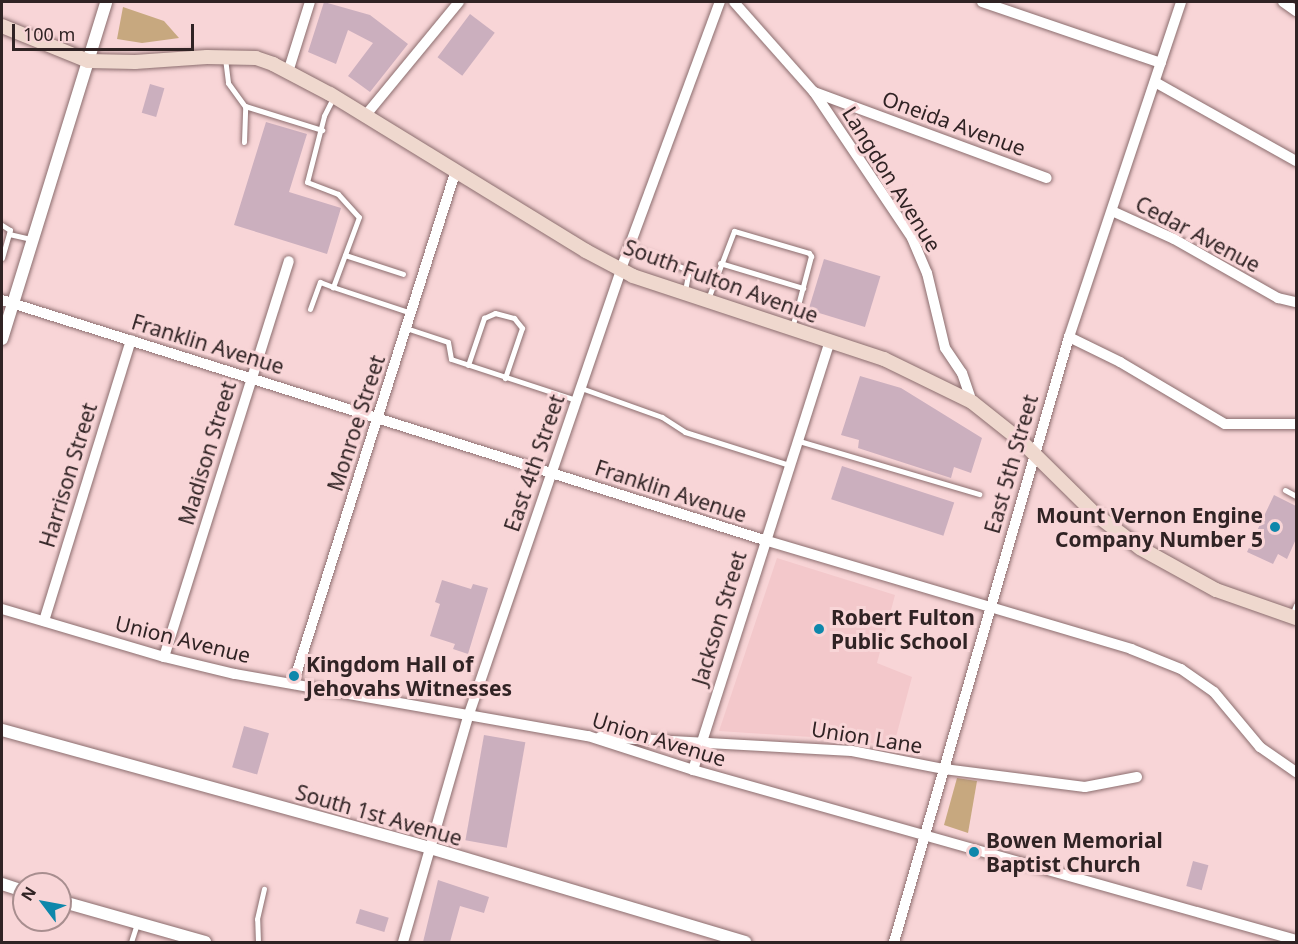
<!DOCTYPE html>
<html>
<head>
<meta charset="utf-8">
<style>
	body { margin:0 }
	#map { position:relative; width:1298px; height:944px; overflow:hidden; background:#f8d5d7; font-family:"Noto Sans",sans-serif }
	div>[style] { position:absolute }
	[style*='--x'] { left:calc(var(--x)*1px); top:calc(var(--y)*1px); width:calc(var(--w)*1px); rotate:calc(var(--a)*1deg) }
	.built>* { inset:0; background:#f3c8cb }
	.green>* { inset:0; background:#c7a87f }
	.building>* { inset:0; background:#cbafbe; transform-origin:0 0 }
	.roads { filter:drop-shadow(0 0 2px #8b6d6e) drop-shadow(0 0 2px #8b6d6e) }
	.service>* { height:5px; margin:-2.5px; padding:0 2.5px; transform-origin:2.5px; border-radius:2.5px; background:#fff }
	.minor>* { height:10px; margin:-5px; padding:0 5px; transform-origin:5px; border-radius:5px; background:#fff }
	.tertiary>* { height:12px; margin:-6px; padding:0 6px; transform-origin:6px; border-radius:6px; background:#fff }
	.secondary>* { height:14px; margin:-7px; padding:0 7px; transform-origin:7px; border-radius:7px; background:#efd8ce }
	.dots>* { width:16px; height:16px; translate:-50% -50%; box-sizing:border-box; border:3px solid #f8d5d7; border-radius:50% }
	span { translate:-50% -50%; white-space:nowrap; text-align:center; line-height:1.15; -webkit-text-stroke:6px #f8d5d7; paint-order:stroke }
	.street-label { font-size:21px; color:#302324 }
	.poi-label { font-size:21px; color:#302324; font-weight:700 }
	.right { translate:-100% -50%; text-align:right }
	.left { translate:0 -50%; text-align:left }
	.frame { position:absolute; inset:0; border:3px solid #302324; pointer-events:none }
	.north { position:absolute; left:12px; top:872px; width:60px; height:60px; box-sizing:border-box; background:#f8d5d7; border:2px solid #a88e8f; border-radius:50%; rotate:302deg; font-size:16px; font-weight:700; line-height:24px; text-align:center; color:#302324 }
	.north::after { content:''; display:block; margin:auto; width:21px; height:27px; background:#0e87ab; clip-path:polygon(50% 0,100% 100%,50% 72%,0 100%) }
	.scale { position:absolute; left:12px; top:24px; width:182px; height:27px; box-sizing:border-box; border:3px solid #302324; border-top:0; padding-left:8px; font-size:18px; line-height:21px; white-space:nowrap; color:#302324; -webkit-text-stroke:4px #f8d5d7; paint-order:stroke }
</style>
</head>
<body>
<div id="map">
	<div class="built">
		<i style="clip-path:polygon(777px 558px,895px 595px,877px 663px,912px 677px,893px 748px,857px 740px,719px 731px)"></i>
	</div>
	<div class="green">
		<i style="clip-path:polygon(123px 7px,164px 21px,179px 38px,142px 43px,117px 39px)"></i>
		<i style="clip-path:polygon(957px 778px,977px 781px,968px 833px,944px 825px)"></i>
	</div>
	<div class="building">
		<i style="clip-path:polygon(324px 2px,370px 15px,408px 44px,370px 92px,348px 76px,373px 43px,348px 30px,336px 64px,308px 52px)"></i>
		<i style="left:470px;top:14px;width:31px;height:54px;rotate:37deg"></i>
		<i style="left:150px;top:84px;width:15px;height:30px;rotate:16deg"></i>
		<i style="clip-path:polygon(266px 122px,307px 134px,289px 192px,341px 208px,327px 254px,234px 225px)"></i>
		<i style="left:824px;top:259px;width:59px;height:53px;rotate:17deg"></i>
		<i style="clip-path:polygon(860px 376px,901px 388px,982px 438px,971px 473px,954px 467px,951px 478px,858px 448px,859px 440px,841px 435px)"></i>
		<i style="left:842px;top:466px;width:118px;height:35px;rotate:18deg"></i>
		<i style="clip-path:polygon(1274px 495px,1296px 506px,1296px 539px,1287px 559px,1278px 554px,1273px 564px,1247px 552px)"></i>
		<i style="clip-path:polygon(442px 580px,471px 589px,473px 584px,488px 588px,468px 654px,453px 649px,455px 644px,430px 636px,440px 604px,435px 602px)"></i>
		<i style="left:244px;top:726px;width:26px;height:43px;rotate:16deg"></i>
		<i style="left:484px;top:735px;width:42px;height:107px;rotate:10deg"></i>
		<i style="left:1193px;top:861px;width:16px;height:26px;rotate:15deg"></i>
		<i style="clip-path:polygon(438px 880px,489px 897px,484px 913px,460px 906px,450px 942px,423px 942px)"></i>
		<i style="left:360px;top:909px;width:30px;height:15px;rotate:17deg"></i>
	</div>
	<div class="roads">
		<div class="service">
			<i style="--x:225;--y:58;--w:25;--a:83"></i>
			<i style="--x:228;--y:83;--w:29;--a:54"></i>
			<i style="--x:245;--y:106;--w:81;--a:17.3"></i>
			<i style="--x:333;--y:98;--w:20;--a:117"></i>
			<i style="--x:324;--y:116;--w:68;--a:104.4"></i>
			<i style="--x:307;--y:182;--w:33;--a:21"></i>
			<i style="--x:338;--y:194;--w:31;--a:48"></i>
			<i style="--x:359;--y:217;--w:75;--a:110.4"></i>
			<i style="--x:333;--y:287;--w:82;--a:18.4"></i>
			<i style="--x:244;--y:142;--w:36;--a:-88"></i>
			<i style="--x:2;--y:225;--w:9;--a:32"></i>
			<i style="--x:10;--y:230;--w:29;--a:106"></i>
			<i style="--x:9;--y:234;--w:23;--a:13"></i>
			<i style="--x:630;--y:247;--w:58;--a:21.3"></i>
			<i style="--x:684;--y:268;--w:8;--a:60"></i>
			<i style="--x:688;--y:275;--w:16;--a:101"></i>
			<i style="--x:345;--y:255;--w:61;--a:18.1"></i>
			<i style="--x:720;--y:263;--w:87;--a:16.8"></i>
			<i style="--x:708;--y:299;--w:73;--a:-69.1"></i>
			<i style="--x:734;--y:231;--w:78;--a:16.3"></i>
			<i style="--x:809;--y:253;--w:4;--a:56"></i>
			<i style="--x:811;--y:256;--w:74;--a:104.8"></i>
			<i style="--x:310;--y:309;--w:29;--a:-70"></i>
			<i style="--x:320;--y:282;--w:14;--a:21"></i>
			<i style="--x:406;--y:328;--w:44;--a:18.4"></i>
			<i style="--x:448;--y:342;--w:17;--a:80"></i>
			<i style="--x:451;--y:359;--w:132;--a:18.2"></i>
			<i style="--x:468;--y:365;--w:50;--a:-71.2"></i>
			<i style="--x:484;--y:318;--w:12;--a:-24"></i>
			<i style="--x:495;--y:313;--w:20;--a:15"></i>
			<i style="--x:514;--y:318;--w:13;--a:51"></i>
			<i style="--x:522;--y:328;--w:53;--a:108.8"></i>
			<i style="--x:581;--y:388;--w:86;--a:19.7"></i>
			<i style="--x:662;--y:417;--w:27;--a:33"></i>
			<i style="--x:685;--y:432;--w:109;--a:17.6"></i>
			<i style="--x:799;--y:441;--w:188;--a:16.4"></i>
			<i style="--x:1285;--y:490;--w:13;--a:29"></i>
			<i style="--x:1292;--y:615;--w:11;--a:-68"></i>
			<i style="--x:131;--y:942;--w:19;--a:-72"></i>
			<i style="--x:258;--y:942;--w:23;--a:-92"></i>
			<i style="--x:257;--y:919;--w:31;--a:-77"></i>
		</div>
		<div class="minor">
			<i style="--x:734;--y:2;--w:120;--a:48.4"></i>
			<i style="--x:814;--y:92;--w:176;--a:56.1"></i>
			<i style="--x:912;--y:238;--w:38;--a:67"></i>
			<i style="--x:927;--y:273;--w:77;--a:76.5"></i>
			<i style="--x:945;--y:348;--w:30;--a:56"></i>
			<i style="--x:962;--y:373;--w:31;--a:71"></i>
			<i style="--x:982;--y:2;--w:189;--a:18.8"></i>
			<i style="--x:1283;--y:2;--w:16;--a:35"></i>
			<i style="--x:288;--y:72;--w:73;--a:-72.6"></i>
			<i style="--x:1155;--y:82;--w:162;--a:29.3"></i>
			<i style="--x:814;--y:92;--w:248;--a:20.3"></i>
			<i style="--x:365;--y:116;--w:148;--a:-50.5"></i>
			<i style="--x:1112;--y:211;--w:68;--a:24.3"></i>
			<i style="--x:1174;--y:239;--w:120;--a:29.6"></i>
			<i style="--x:1278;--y:298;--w:18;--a:13"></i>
			<i style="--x:2;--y:300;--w:799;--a:17.48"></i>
			<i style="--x:764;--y:540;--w:383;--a:16.5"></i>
			<i style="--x:1131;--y:649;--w:54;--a:21.8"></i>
			<i style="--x:1181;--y:669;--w:40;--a:34.9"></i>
			<i style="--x:1214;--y:692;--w:72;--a:50.1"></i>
			<i style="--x:1260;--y:747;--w:44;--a:34.8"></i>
			<i style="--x:1069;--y:337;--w:57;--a:26.1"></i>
			<i style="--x:1120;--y:362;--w:122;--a:30.6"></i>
			<i style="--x:1225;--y:424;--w:71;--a:0"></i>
			<i style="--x:2;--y:609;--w:169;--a:16.5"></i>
			<i style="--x:164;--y:657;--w:73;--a:13.5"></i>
			<i style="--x:235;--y:674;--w:358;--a:10"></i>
			<i style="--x:588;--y:736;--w:110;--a:17.9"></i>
			<i style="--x:693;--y:770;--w:627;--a:15.74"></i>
			<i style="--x:44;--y:621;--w:294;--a:-72.8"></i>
			<i style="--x:164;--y:657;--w:415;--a:-72.5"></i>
			<i style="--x:293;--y:684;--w:536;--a:-72.41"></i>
			<i style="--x:600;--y:737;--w:252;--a:3.2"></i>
			<i style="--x:852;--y:751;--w:94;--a:11.1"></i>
			<i style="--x:944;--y:769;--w:142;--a:7.3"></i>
			<i style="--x:1085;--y:787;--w:53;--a:-10.9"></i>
			<i style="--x:693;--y:770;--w:449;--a:-72.3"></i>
			<i style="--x:403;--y:942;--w:234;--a:-73.9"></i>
			<i style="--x:468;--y:717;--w:473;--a:-71.1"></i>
			<i style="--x:621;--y:269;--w:285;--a:-69.7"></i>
			<i style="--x:894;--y:942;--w:630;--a:-73.87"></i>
			<i style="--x:1069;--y:337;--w:353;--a:-71.5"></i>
		</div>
		<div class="tertiary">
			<i style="--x:2;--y:339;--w:353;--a:-72.8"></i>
			<i style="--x:2;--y:730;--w:444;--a:15.4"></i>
			<i style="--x:430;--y:848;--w:329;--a:16.6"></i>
			<i style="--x:2;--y:884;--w:23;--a:18"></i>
			<i style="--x:60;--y:901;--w:151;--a:15.8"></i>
		</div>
		<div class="secondary">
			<i style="--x:2;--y:26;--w:93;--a:22.1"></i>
			<i style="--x:88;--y:61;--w:47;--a:1.2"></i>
			<i style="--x:135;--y:62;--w:72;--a:-4"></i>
			<i style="--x:207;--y:57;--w:49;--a:1.2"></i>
			<i style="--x:256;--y:58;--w:18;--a:19"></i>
			<i style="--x:273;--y:64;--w:64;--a:27.8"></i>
			<i style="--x:330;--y:94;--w:300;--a:31.5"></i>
			<i style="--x:586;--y:251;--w:53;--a:28"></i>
			<i style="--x:633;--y:276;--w:264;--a:18.3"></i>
			<i style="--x:884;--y:359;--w:98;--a:26"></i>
			<i style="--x:972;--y:402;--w:61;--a:38.4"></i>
			<i style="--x:1020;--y:440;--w:105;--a:44.6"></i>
			<i style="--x:1095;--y:514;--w:56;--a:37.1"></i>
			<i style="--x:1140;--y:548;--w:87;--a:28.9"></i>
			<i style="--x:1216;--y:590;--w:85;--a:19.3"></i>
		</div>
	</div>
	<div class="dots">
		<i style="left:1275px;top:527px;background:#0e87ab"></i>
		<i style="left:819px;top:629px;background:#0e87ab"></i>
		<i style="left:294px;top:676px;background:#0e87ab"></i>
		<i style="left:974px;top:852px;background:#0e87ab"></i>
	</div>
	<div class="street-label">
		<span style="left:954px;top:123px;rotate:20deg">Oneida Avenue</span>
		<span style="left:892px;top:179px;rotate:58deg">Langdon Avenue</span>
		<span style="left:1198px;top:234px;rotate:28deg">Cedar Avenue</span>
		<span style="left:721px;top:281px;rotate:20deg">South Fulton Avenue</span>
		<span style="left:208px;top:344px;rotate:17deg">Franklin Avenue</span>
		<span style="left:356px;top:423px;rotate:-72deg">Monroe Street</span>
		<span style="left:207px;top:453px;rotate:-73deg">Madison Street</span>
		<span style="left:534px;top:463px;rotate:-71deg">East 4th Street</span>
		<span style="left:1011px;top:464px;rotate:-74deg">East 5th Street</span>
		<span style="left:68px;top:475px;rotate:-73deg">Harrison Street</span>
		<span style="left:671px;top:491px;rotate:18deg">Franklin Avenue</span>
		<span style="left:719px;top:618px;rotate:-73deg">Jackson Street</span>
		<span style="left:183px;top:639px;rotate:14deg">Union Avenue</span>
		<span style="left:867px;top:737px;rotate:9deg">Union Lane</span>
		<span style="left:659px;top:739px;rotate:17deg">Union Avenue</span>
		<span style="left:379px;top:815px;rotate:16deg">South 1st Avenue</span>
	</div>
	<div class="poi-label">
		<span class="right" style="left:1263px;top:527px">Mount Vernon Engine<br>Company Number 5</span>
		<span class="left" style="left:831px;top:629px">Robert Fulton<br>Public School</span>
		<span class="left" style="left:306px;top:676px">Kingdom Hall of<br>Jehovahs Witnesses</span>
		<span class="left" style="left:986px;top:852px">Bowen Memorial<br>Baptist Church</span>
	</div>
	<div class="frame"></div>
	<div class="north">N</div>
	<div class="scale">100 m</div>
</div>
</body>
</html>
